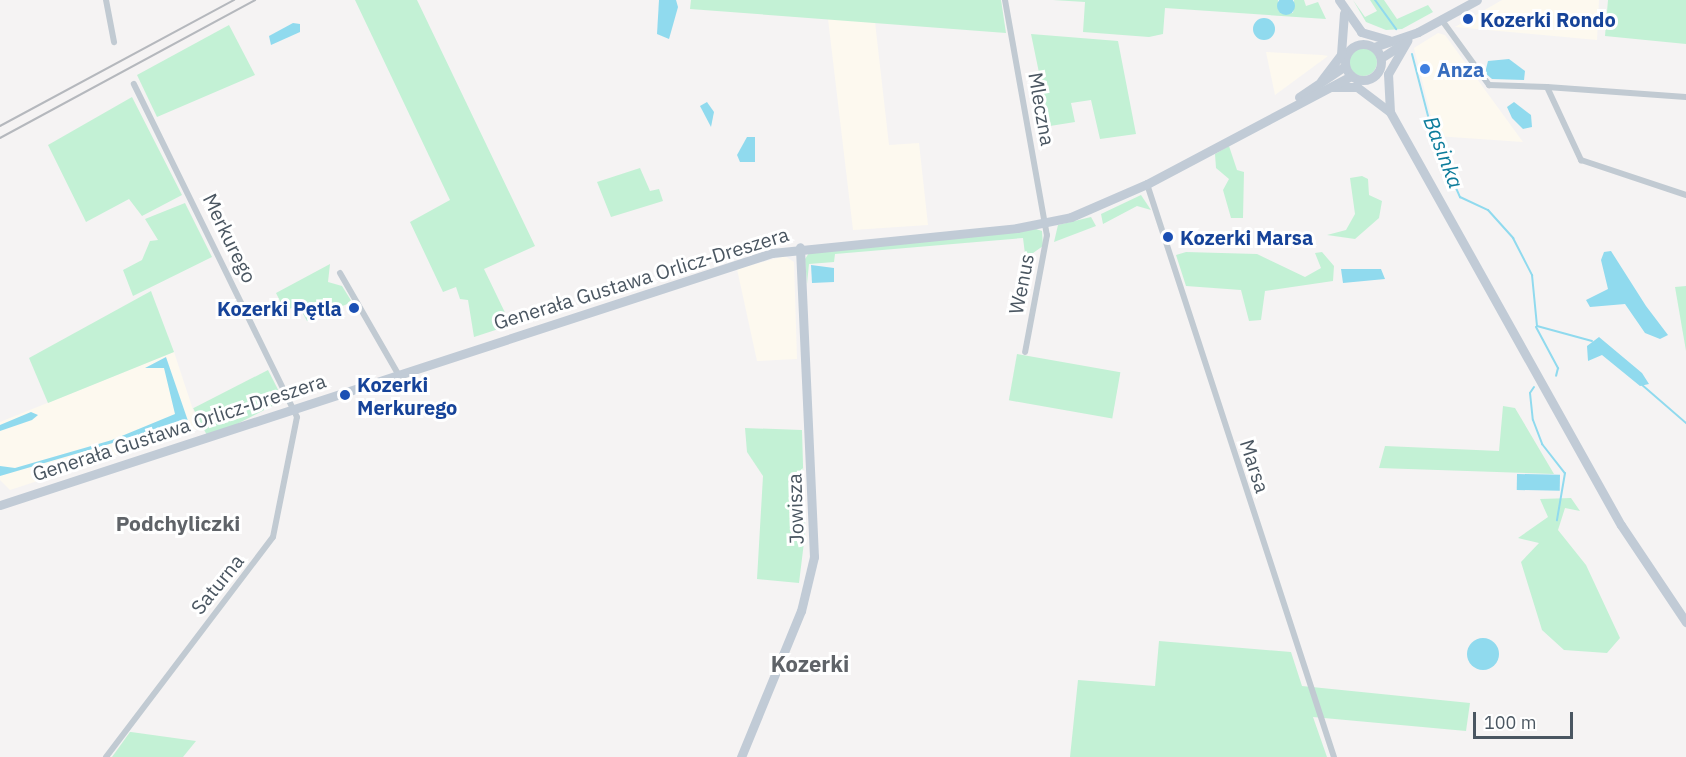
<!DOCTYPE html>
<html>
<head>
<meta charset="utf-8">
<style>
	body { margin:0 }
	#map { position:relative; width:1686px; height:757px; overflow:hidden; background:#f5f3f3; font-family:"IBM Plex Sans",sans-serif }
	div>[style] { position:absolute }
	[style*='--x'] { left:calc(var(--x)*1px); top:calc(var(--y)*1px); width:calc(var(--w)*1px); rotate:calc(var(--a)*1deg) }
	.commercial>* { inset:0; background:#fdf9ef }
	.green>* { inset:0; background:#c3f1d5; transform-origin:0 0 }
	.round { border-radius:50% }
	.water>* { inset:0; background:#90daee; transform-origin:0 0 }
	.stream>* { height:2px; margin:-1px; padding:0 1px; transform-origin:1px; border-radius:1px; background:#90daee }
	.street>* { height:6px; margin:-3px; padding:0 3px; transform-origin:3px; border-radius:3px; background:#c1cad2 }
	.secondary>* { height:9px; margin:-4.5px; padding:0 4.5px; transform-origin:4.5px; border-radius:4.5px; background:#c1cbd6 }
	.secondary>.ring { margin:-4.5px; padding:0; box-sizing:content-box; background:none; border:9px solid #c1cbd6; border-radius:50% }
	.rail>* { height:2px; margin:-1px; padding:0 1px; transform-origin:1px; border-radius:1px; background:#b5b8bd }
	.dots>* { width:16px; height:16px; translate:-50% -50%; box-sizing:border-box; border:3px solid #fff; border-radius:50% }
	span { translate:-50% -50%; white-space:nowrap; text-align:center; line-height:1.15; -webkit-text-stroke:6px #fff; paint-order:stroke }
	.transit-label { font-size:20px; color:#164399; font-weight:700 }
	.left { translate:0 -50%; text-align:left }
	.right { translate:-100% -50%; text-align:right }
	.shop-label { font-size:20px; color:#366cbe; font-weight:700 }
	.street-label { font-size:20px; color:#4a5661 }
	.water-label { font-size:21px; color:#0c7c9b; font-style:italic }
	.neighbourhood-label { font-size:21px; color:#5f6368; font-weight:700 }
	.quarter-label { font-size:22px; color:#5f6368; font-weight:700 }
	.scale { position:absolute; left:1473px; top:712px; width:100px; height:27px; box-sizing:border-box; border:3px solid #4a5661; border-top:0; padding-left:8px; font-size:18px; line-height:21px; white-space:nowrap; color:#4a5661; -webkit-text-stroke:4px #fff; paint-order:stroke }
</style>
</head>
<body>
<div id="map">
	<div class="commercial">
		<i style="clip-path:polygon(1502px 0,1599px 0,1597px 40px,1455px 27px)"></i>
		<i style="clip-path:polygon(828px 19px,875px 22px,889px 145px,919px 143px,928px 225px,853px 230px)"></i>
		<i style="clip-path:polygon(1438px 33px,1445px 35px,1523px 142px,1436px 136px,1414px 48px)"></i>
		<i style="clip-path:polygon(1266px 52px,1322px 55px,1328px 56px,1275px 95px)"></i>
		<i style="clip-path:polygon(785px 256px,794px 262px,797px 359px,757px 361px,737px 269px)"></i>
		<i style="clip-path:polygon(174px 352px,199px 428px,10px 490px,0 480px,0 422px)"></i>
	</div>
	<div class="green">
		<i style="clip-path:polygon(355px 0,417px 0,535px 246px,484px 269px,511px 325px,474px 337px,468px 300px,460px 299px,456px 287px,443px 292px,410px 222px,450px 200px)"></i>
		<i style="clip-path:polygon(691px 0,1001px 0,1006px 33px,690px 9px)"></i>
		<i style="clip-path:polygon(1053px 0,1278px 0,1278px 10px,1293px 13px,1294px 0,1304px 0,1306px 6px,1318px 2px,1326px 19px,1165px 8px,1163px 34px,1149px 37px,1083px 32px,1085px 2px)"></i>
		<i style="clip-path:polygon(1353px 0,1365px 17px,1377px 11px,1370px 0,1384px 0,1397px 19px,1428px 5px,1433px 12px,1402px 29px,1386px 30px,1366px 22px)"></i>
		<i style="clip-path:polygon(1608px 0,1686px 0,1686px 44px,1605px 36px)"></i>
		<i style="clip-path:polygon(229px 25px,255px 75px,157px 117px,137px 75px)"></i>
		<i style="clip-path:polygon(1031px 34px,1118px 41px,1136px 134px,1100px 139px,1091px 100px,1071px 103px,1075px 122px,1050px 126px)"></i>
		<i class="round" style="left:1349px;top:48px;width:28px;height:28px"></i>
		<i style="clip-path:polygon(132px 97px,182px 195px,142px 216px,129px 199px,86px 222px,48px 145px)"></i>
		<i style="clip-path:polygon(1229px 146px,1237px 170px,1244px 172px,1243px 218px,1231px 218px,1223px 190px,1229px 179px,1216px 168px,1215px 154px)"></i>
		<i style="clip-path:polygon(640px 168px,650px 191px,659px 189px,663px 201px,611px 217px,597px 182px)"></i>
		<i style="clip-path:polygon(1362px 176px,1368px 179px,1369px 195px,1382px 201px,1379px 218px,1355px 239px,1327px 235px,1346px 230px,1355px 214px,1350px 178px)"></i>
		<i style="clip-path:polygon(1141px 195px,1151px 210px,1137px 206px,1103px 224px,1101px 214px)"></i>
		<i style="clip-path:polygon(185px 203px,212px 257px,133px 296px,123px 270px,142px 260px,150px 241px,158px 240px,145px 219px)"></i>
		<i style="clip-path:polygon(1091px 217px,1096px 226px,1054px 242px,1058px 225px)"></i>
		<i style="clip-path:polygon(1036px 229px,1042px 231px,1043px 246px,1033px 253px,1025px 254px,1023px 238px,835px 254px,834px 262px,809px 264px,807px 284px,805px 259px,811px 250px)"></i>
		<i style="clip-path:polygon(1186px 252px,1257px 254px,1305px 277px,1321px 268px,1315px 253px,1322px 252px,1334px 266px,1333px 281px,1265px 291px,1261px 320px,1249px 321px,1241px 290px,1186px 286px,1176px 255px)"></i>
		<i style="clip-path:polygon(330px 264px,328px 282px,342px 286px,352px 302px,307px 321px,298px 305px,285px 311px,276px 293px)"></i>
		<i style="clip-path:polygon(1686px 286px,1686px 351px,1675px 287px)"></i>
		<i style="clip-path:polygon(151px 291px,174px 352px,48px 403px,29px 358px)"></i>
		<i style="left:1017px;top:354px;width:105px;height:47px;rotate:10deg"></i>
		<i style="left:268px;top:370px;width:34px;height:84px;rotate:63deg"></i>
		<i style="clip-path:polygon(1503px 406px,1515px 408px,1554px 474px,1379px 468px,1385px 446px,1499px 451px)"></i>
		<i style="clip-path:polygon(745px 428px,802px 430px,805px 534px,799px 583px,757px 579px,763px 476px,747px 452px)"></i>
		<i style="clip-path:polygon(1571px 498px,1580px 511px,1565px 508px,1558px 530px,1586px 565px,1620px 638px,1607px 653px,1564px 650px,1542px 630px,1521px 562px,1539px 543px,1518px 538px,1548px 517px,1540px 499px)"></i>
		<i style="clip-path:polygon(1159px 641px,1291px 652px,1302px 686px,1470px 703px,1466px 731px,1313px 717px,1327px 757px,1070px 757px,1078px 680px,1155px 686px)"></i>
		<i style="clip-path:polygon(130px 732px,131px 732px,196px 741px,183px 757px,112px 757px)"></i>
	</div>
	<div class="water">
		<i class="round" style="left:1277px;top:-3px;width:18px;height:18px"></i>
		<i style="clip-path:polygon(659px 0,676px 0,678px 7px,669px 39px,657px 34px)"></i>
		<i class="round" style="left:1253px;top:18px;width:22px;height:22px"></i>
		<i style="clip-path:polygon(293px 23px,300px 24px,300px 32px,271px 45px,269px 36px)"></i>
		<i style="clip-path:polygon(1509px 59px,1525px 71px,1524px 80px,1492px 79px,1485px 73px,1488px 61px)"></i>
		<i style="clip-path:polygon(707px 102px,714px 112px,711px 127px,700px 106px)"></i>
		<i style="clip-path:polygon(1514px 102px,1531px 115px,1532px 127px,1523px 129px,1512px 118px,1507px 107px)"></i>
		<i style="clip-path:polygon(747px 137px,755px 137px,755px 162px,740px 162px,737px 155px)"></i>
		<i style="clip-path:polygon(1611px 251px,1646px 306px,1668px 335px,1660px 339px,1645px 333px,1625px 304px,1590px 307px,1586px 300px,1608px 289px,1601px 260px,1604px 252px)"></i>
		<i style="clip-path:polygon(811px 265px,834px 268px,834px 282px,812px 283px)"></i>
		<i style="clip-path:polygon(1341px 269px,1381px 269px,1385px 279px,1343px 283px)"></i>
		<i style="clip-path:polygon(1599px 337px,1642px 373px,1649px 384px,1640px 386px,1602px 355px,1588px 361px,1587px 346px)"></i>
		<i style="clip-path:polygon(166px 357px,188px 421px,0 476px,0 466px,15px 468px,112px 440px,175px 414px,164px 368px,145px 368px)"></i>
		<i style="clip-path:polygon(31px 412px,38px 415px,32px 420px,0 431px,0 425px)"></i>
		<i style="left:1517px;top:474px;width:43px;height:16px;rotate:1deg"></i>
		<i class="round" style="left:1467px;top:638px;width:32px;height:32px"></i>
	</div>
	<div class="stream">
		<i style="--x:1375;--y:0;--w:36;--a:54"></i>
		<i style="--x:1412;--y:54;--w:84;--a:75.5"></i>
		<i style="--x:1433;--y:135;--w:68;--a:66.5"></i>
		<i style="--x:1460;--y:197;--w:31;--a:25"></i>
		<i style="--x:1488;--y:210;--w:38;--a:48"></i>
		<i style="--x:1513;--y:238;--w:42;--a:62.8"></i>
		<i style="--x:1532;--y:275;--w:51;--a:84.4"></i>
		<i style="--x:1537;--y:326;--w:57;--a:15.3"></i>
		<i style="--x:1536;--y:327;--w:47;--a:61.8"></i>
		<i style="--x:1558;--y:368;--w:8;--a:104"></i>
		<i style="--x:1641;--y:384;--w:60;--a:40.9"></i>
		<i style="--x:1534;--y:387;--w:7;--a:124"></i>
		<i style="--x:1530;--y:393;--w:27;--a:84"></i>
		<i style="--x:1533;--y:420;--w:26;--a:69"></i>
		<i style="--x:1542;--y:444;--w:37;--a:52"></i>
		<i style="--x:1565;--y:473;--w:48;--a:99.7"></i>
	</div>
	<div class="street">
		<i style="--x:106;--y:0;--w:43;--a:79.2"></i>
		<i style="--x:1005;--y:0;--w:239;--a:79.9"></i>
		<i style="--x:1047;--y:235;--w:119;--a:100.6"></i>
		<i style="--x:1441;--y:19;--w:82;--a:54"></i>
		<i style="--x:1489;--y:85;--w:58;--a:2"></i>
		<i style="--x:1547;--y:87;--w:81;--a:65"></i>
		<i style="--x:1581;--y:160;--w:111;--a:18.4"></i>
		<i style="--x:1547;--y:87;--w:139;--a:4.1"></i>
		<i style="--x:1147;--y:184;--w:603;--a:71.93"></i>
		<i style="--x:340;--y:273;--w:116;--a:60.1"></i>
		<i style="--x:106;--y:757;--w:276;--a:-52.8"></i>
		<i style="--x:273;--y:537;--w:122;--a:-78.7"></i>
		<i style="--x:297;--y:417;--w:371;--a:-116.1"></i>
	</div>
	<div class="secondary">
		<i style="--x:1339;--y:0;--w:39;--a:55"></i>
		<i style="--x:1361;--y:32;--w:29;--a:16"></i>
		<i class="ring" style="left:1345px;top:44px;width:27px;height:27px"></i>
		<i style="--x:1374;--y:47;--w:46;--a:-18.8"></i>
		<i style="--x:1418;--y:32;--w:67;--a:-28.5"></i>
		<i style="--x:1381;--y:58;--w:27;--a:-33"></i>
		<i style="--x:1321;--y:81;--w:34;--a:-53"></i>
		<i style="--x:1341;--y:54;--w:41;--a:-85.8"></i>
		<i style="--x:1332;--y:87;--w:25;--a:0"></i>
		<i style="--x:1357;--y:87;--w:41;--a:37.1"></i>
		<i style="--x:1390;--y:112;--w:473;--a:60.8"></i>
		<i style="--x:1621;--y:525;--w:117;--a:56.2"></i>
		<i style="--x:1299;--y:97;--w:55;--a:-34"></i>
		<i style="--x:1390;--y:112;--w:38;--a:-93"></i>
		<i style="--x:1388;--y:74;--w:39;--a:-60"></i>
		<i style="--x:0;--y:505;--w:812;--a:-18.08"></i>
		<i style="--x:772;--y:253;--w:246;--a:-5.8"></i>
		<i style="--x:1017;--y:228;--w:55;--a:-11.5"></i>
		<i style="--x:1071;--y:217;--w:83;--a:-23.5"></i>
		<i style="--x:1147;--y:184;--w:231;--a:-27.9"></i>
		<i style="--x:741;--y:757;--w:158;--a:-67.7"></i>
		<i style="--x:801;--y:611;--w:56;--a:-76.5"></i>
		<i style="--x:814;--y:557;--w:310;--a:-92.6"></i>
	</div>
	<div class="rail">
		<i style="--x:0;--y:126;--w:266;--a:-28.3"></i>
		<i style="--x:0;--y:138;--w:290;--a:-28.4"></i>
	</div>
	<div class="dots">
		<i style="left:1468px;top:19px;background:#1a4fb4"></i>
		<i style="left:1425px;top:69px;background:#3f7fe0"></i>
		<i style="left:1168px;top:237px;background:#1a4fb4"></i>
		<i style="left:354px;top:308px;background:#1a4fb4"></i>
		<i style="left:345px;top:395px;background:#1a4fb4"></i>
	</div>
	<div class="transit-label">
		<span class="left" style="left:1480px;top:19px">Kozerki Rondo</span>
		<span class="left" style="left:1180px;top:237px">Kozerki Marsa</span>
		<span class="right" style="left:342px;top:308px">Kozerki Pętla</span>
		<span class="left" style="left:357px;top:396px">Kozerki<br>Merkurego</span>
	</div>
	<div class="shop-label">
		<span class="left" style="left:1437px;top:69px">Anza</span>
	</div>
	<div class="street-label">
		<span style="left:1042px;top:109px;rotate:80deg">Mleczna</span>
		<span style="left:230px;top:238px;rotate:64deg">Merkurego</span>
		<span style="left:641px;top:278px;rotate:-17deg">Generała Gustawa Orlicz-Dreszera</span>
		<span style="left:1021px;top:284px;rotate:-79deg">Wenus</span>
		<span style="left:179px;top:427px;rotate:-18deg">Generała Gustawa Orlicz-Dreszera</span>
		<span style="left:1255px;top:466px;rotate:72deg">Marsa</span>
		<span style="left:795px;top:509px;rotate:-92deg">Jowisza</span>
		<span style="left:217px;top:584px;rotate:-51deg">Saturna</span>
	</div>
	<div class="water-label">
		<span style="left:1444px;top:152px;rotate:69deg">Basinka</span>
	</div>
	<div class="neighbourhood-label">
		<span style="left:178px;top:523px">Podchyliczki</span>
	</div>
	<div class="quarter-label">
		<span style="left:810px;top:664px">Kozerki</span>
	</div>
	<div class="scale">100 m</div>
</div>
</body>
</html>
